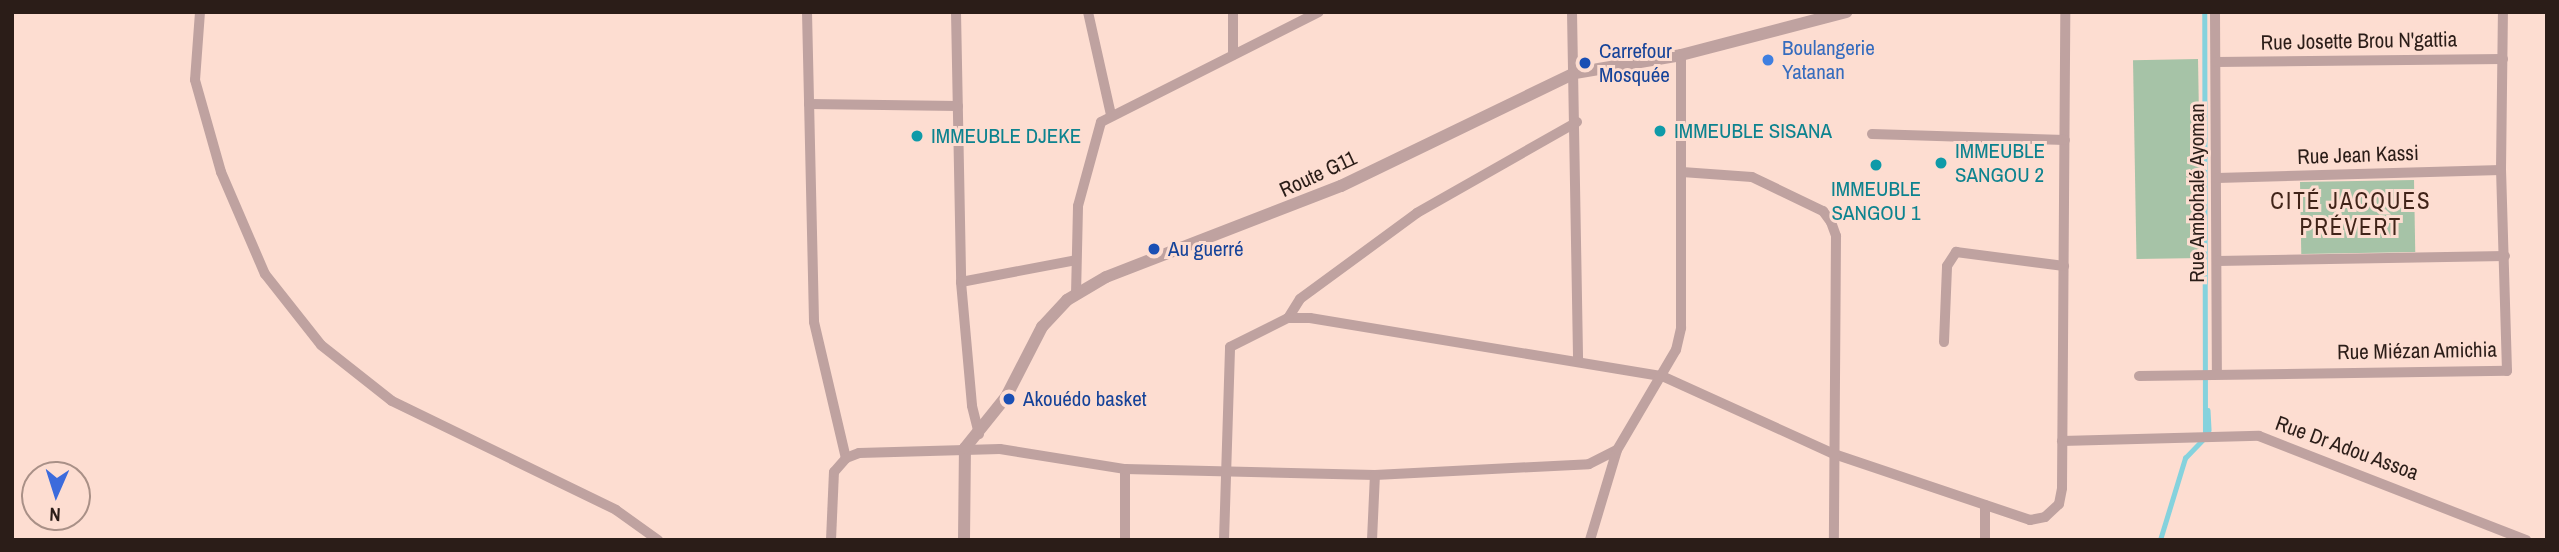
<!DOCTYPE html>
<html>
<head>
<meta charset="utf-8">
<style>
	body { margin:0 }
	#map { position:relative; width:2559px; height:552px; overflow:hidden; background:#fdddd1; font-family:"Archivo Narrow",sans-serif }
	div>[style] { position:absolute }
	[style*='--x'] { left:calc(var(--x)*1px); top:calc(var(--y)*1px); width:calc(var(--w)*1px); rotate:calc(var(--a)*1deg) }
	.green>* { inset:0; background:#a6c3a7; transform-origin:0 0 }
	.stream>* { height:4.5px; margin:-2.25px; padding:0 2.25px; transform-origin:2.25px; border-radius:2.25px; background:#85d2dd }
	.minor>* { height:10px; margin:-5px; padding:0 5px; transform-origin:5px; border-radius:5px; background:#bfa2a0 }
	.tertiary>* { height:12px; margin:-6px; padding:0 6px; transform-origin:6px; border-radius:6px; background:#bfa2a0 }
	.dots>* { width:19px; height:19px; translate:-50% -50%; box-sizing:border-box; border:4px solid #fdddd1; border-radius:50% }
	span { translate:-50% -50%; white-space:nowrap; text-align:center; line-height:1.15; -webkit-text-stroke:6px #fdddd1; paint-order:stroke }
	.street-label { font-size:21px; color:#2b1d18 }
	.shop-label { font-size:21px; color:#366cbe }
	.left { translate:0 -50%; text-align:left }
	.transit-label { font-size:21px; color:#164399 }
	.culture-label { font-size:21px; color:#0d838f }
	.neighbourhood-label { font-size:23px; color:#412419; letter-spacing:2px }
	.frame { position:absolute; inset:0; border:14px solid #2b1d18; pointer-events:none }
	.north { position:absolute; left:21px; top:461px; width:70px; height:70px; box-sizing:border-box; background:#fdddd1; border:2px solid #a99087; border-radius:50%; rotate:183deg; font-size:19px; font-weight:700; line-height:28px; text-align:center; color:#2b1d18 }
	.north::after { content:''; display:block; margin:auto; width:24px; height:32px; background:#3c6bdc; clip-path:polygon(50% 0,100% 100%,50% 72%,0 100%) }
</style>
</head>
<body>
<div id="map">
	<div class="green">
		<i style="left:2198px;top:59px;width:199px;height:65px;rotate:89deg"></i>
		<i style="left:2414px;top:180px;width:72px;height:114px;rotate:89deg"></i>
	</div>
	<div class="stream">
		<i style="--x:2208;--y:410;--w:20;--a:87"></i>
		<i style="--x:2160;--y:540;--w:86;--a:-73"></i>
		<i style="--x:2185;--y:458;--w:29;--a:-46"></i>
		<i style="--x:2205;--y:437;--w:425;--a:-90.1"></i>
	</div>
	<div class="minor">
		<i style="--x:200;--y:12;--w:68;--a:94.2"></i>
		<i style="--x:195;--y:80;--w:96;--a:74.2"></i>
		<i style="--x:221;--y:172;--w:111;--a:66.7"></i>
		<i style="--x:265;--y:274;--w:90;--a:51.7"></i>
		<i style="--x:321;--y:345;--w:90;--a:38.3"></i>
		<i style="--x:392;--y:401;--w:249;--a:25.9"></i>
		<i style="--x:616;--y:510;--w:52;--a:35.5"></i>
		<i style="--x:807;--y:12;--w:310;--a:88.7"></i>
		<i style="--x:814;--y:322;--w:140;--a:76.8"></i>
		<i style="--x:956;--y:12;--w:270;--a:88.9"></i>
		<i style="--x:961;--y:282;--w:124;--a:84.9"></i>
		<i style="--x:972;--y:406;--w:29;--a:76"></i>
		<i style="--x:1088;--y:12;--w:106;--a:77.4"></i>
		<i style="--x:1572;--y:12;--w:347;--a:89"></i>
		<i style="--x:2215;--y:12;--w:361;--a:89.7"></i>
		<i style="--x:1233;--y:55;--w:43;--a:-90"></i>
		<i style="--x:2216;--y:62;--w:287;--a:-0.6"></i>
		<i style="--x:809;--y:104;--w:149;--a:0.8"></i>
		<i style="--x:1577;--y:122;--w:184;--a:150.4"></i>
		<i style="--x:1417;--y:213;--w:145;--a:143.7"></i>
		<i style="--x:1300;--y:299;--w:22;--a:122"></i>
		<i style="--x:1288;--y:318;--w:22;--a:0"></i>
		<i style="--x:1310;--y:318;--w:357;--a:9.4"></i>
		<i style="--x:1662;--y:376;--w:189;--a:24.4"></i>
		<i style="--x:1834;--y:454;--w:207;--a:18.6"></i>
		<i style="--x:2030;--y:520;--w:15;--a:-11"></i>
		<i style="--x:2045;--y:517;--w:19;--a:-43"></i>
		<i style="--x:2059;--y:504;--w:16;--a:-79"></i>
		<i style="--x:2062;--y:488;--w:476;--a:-89.6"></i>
		<i style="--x:1872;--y:134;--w:193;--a:1.8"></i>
		<i style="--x:1682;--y:172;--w:70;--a:4.1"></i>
		<i style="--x:1752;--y:177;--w:79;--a:25.6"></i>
		<i style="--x:1823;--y:211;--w:14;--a:54"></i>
		<i style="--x:1831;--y:222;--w:15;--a:70"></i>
		<i style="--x:1836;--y:236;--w:304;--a:90.4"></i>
		<i style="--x:2217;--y:178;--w:284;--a:-1.6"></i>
		<i style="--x:2217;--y:261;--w:288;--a:-1"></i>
		<i style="--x:961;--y:282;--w:117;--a:-10.8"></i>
		<i style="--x:1076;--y:295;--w:89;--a:-88.7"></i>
		<i style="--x:1078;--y:206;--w:87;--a:-74.7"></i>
		<i style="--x:1101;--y:122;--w:244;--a:-26.8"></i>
		<i style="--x:1944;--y:342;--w:76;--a:-87.7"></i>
		<i style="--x:1947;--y:266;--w:17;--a:-57"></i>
		<i style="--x:1956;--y:252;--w:109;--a:7.4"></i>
		<i style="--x:2139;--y:376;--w:368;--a:-0.8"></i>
		<i style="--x:2507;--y:371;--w:201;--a:-91.7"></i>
		<i style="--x:2501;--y:170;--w:158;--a:-89.3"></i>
		<i style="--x:2062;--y:441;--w:197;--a:-1.5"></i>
		<i style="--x:2259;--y:436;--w:287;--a:21.3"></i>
		<i style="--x:1125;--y:469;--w:71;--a:90"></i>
		<i style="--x:831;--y:540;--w:68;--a:-87.5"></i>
		<i style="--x:834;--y:472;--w:18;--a:-49"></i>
		<i style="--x:846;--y:458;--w:14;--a:-21"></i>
		<i style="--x:859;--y:453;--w:141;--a:-1.6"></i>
		<i style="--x:1000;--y:449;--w:127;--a:9.1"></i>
		<i style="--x:1125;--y:469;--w:250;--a:1.4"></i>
		<i style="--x:1375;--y:475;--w:214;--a:-2.9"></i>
		<i style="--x:1589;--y:464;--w:31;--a:-27"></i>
		<i style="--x:1224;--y:540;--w:193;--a:-88.2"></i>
		<i style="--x:1230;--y:347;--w:65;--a:-26.6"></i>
		<i style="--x:1372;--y:540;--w:65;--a:-87.4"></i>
		<i style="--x:1590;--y:540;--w:94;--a:-73.3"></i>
		<i style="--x:1617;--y:450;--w:116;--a:-59.5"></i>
		<i style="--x:1676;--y:350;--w:23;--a:-77"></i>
		<i style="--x:1681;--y:328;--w:273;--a:-90"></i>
		<i style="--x:1985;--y:540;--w:35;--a:-90"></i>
	</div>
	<div class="tertiary">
		<i style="--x:964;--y:540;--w:92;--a:-89.4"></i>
		<i style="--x:965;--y:448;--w:65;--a:-51.2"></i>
		<i style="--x:1006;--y:397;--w:79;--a:-62.8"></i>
		<i style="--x:1042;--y:327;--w:37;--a:-47"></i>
		<i style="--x:1067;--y:300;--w:45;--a:-30.5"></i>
		<i style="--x:1106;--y:277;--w:252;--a:-21.2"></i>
		<i style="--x:1341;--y:186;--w:260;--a:-25.8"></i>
		<i style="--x:1575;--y:73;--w:108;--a:-9.6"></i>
		<i style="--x:1681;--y:55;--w:171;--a:-14.6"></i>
	</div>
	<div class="dots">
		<i style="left:1768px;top:60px;background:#3f7fe0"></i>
		<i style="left:1585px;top:63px;background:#1a4fb4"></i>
		<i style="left:1660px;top:131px;background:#0f9aa8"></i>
		<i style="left:917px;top:136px;background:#0f9aa8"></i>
		<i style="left:1941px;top:163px;background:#0f9aa8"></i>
		<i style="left:1876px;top:165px;background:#0f9aa8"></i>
		<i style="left:1154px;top:249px;background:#1a4fb4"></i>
		<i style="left:1009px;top:399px;background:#1a4fb4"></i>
	</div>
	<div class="street-label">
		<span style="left:2359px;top:41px;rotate:-1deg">Rue Josette Brou N'gattia</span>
		<span style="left:2358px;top:155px;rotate:-2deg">Rue Jean Kassi</span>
		<span style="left:1318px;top:174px;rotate:-25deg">Route G11</span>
		<span style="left:2197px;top:193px;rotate:-90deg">Rue Ambohalé Ayoman</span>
		<span style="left:2417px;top:351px;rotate:-1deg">Rue Miézan Amichia</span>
		<span style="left:2347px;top:448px;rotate:20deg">Rue Dr Adou Assoa</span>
	</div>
	<div class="shop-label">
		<span class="left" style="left:1782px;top:60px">Boulangerie<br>Yatanan</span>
	</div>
	<div class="transit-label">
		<span class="left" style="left:1599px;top:63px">Carrefour<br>Mosquée</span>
		<span class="left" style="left:1168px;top:249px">Au guerré</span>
		<span class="left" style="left:1023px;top:399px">Akouédo basket</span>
	</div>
	<div class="culture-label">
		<span class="left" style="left:1674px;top:131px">IMMEUBLE SISANA</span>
		<span class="left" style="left:931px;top:136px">IMMEUBLE DJEKE</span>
		<span class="left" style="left:1955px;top:163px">IMMEUBLE<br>SANGOU 2</span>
		<span style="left:1876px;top:201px">IMMEUBLE<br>SANGOU 1</span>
	</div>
	<div class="neighbourhood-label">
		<span style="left:2351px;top:214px">CITÉ JACQUES<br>PRÉVERT</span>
	</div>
	<div class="frame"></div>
	<div class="north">N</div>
</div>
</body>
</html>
